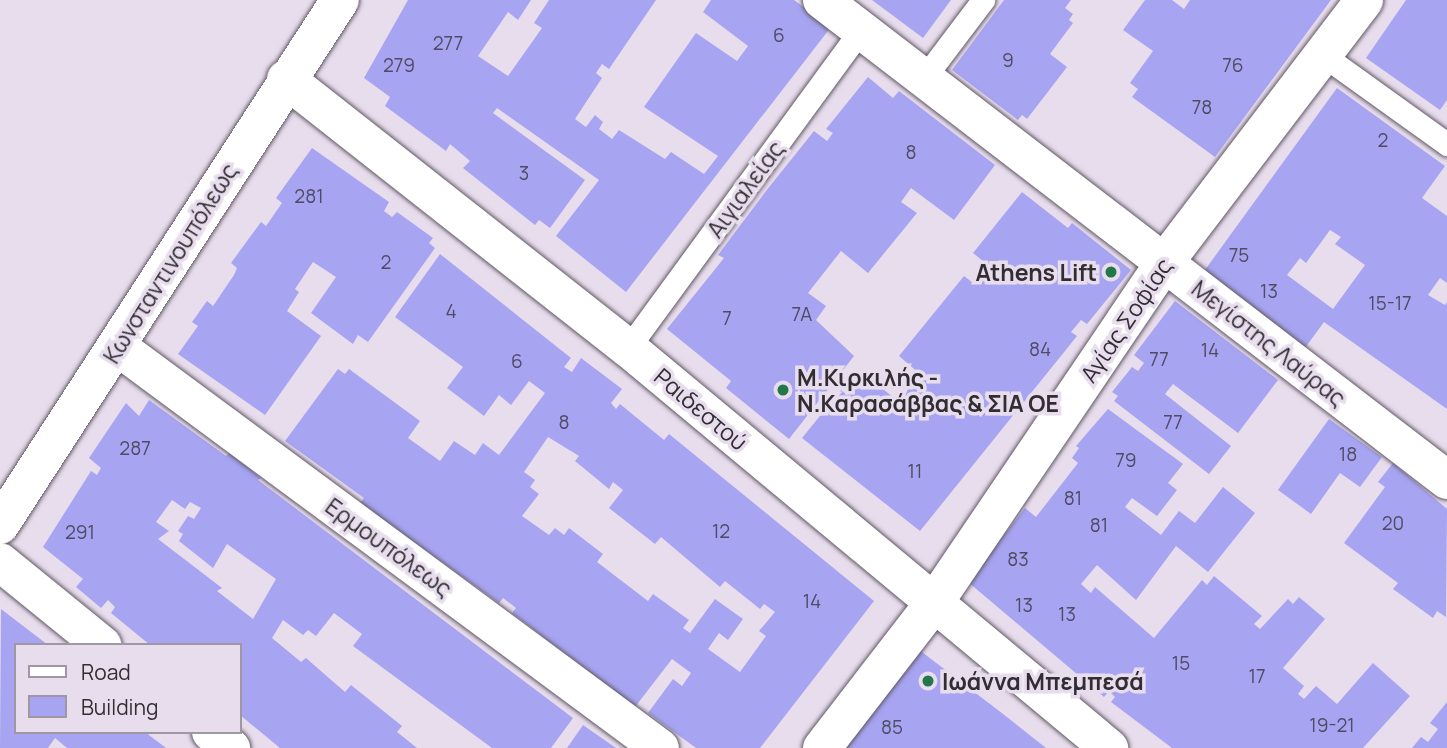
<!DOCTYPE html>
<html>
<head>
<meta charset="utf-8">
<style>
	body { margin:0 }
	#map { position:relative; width:1447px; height:748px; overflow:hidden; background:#e8dded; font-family:Manrope,sans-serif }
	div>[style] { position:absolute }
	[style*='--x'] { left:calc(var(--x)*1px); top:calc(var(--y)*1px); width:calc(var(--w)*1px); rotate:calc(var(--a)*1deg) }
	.building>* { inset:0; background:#a7a5f2 }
	.roads { filter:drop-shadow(0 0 2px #605764) drop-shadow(0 0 2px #605764) }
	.lane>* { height:23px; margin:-11.5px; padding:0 11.5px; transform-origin:11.5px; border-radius:11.5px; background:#fff }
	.street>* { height:38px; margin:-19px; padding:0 19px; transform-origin:19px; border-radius:19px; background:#fff }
	.secondary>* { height:38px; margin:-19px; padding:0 19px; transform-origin:19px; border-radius:19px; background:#fff }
	.dots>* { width:19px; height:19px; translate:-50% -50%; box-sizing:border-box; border:4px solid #e8dded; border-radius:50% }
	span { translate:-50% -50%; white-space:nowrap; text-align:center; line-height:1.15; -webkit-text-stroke:7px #e8dded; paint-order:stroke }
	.number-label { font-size:19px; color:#4e4b63 }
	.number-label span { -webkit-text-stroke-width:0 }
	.street-label { font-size:23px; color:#312d33 }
	.poi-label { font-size:23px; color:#312d33; font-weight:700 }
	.right { translate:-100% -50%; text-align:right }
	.left { translate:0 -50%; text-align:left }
	.legend { position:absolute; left:14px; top:643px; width:228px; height:91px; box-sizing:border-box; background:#e8dded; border:2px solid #9f97a3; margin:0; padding:9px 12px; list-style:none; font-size:21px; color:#312d33 }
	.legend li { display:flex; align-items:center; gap:14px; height:35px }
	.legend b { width:35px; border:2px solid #9f97a3 }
</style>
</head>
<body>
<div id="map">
	<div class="building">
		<i style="clip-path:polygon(408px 0,531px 0,518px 20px,508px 12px,478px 56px,508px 76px,542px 28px,534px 23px,549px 0,656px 0,609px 69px,602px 64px,596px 73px,602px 78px,575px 119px,586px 127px,595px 115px,603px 122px,599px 129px,612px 139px,619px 130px,665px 159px,671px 152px,704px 174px,718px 156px,644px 107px,696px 33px,737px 61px,748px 46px,703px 12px,711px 0,794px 0,831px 27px,626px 292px,556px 236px,599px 180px,497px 108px,493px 113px,585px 180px,550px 228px,539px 220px,535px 225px,463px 168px,470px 161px,450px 144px,446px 151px,385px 106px,390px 97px,364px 78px)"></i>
		<i style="clip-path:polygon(872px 0,951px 0,923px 38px)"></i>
		<i style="clip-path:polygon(1004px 0,1071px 0,1065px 8px,1073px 14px,1069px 20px,1073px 23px,1050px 54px,1067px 67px,1027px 119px,1022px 115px,1018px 120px,952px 70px)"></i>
		<i style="clip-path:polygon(1145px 0,1172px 0,1184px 9px,1190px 0,1331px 0,1215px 157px,1132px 97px,1138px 89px,1130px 83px,1153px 51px,1123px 30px)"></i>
		<i style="clip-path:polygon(1406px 0,1447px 0,1447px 100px,1440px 110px,1366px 58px)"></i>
		<i style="clip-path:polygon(868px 77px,893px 98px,899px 91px,995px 165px,954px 220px,911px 188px,901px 202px,917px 213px,868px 273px,841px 251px,808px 293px,826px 306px,816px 320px,854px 356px,789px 439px,726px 388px,731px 381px,667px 329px,724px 258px,718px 255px,766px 191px,814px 131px,827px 141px,833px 133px,826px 129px)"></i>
		<i style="clip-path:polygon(evenodd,1337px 88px,1445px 166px,1422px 198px,1447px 216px,1447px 283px,1440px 278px,1428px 295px,1445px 305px,1447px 302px,1447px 409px,1324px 322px,1305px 348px,1202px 274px,1337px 88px,1330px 230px,1341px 237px,1335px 244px,1365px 265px,1333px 309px,1287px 275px,1300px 258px,1306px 263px,1330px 230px)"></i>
		<i style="clip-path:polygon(312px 148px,389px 202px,384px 211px,392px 217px,397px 212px,433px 238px,429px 243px,435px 248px,368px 342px,358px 335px,353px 344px,311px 313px,336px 277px,313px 262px,295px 289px,299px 292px,287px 311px,321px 336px,265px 415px,178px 354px,198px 326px,192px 322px,207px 301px,213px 306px,234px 275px,237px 268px,231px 263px,261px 222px,266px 226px,282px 203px,276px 198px)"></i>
		<i style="clip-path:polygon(1022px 192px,1068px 228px,1072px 223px,1131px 270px,1087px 324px,1081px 320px,1071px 332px,1077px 336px,920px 531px,802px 438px,841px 390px,847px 395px,864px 374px,898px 401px,920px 374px,899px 356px,964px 276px,973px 283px,988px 265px,973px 253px)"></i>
		<i style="clip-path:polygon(evenodd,440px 254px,571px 358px,564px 367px,572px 372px,581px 358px,622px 389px,611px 403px,616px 409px,620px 404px,664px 440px,669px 434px,874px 601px,760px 748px,696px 748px,648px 713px,673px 679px,682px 686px,691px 673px,672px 659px,635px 707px,512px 613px,516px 608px,503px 598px,499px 603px,360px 503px,364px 498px,285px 441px,338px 369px,345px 374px,349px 369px,420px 421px,408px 438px,440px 461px,454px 441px,475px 455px,483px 443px,499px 455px,545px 393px,529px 381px,511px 405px,499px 395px,484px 416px,447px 388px,463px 367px,395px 317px,440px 254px,548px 437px,579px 456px,575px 461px,609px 489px,613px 482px,623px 490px,609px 508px,655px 544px,661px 537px,720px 587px,725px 581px,760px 609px,764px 604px,775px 612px,759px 631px,766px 636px,740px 672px,708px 649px,719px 633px,728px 640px,743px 619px,715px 599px,690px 633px,683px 628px,689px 620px,653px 594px,648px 601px,597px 562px,603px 554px,569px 528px,564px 535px,555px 528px,549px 535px,522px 516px,539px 494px,530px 487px,535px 480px,524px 472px,548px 437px)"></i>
		<i style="clip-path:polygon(1175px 301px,1278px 380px,1238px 433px,1173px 384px,1165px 394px,1231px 446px,1209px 474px,1114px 401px,1118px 396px,1112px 392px,1132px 367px,1138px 371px,1144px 363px,1134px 355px)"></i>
		<i style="clip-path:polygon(evenodd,149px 400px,226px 456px,229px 453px,261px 478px,258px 480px,573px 718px,551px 748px,492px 748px,353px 646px,362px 634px,334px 613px,316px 636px,308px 630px,303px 635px,283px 620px,272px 638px,301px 662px,306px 658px,345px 692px,351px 685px,402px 726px,397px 732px,417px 748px,280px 748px,240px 715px,240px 645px,150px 645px,111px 613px,115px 607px,108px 600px,101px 608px,76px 587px,83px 579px,43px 547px,91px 471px,97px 475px,101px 468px,89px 458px,126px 403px,139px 416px,149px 400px,172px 500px,185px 509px,190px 502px,201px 508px,194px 519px,188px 516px,178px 531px,183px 534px,179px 541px,213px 568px,227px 544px,276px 579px,253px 619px,217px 591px,222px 588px,158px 539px,169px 531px,156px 522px,172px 500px)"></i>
		<i style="clip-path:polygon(1108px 409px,1183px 464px,1168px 483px,1177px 490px,1157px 516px,1132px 498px,1125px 507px,1161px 535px,1179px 511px,1195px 523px,1223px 487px,1255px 513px,1208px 572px,1176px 546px,1136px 600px,1097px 565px,1081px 584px,1091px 593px,1095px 587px,1154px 638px,1202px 580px,1207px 585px,1214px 576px,1262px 616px,1254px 624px,1260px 629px,1288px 599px,1293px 604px,1299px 597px,1325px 619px,1283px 668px,1304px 686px,1298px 694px,1304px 699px,1316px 686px,1337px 704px,1373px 663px,1410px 696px,1363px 748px,1172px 748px,1111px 702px,1115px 697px,1109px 691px,1104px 697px,968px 582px,1025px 508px,1036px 517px,1078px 463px,1072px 458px,1079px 448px,1076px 446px)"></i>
		<i style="clip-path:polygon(1329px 419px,1382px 457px,1360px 487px,1340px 473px,1311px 514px,1278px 490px)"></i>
		<i style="clip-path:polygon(1393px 463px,1447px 509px,1446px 617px,1437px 611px,1433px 618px,1393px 589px,1398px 583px,1344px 543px,1385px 487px,1378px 482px)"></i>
		<i style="clip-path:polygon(1px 609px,48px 645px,16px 645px,16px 732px,145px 732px,166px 748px,67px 748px,55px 738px,48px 748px,0 748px)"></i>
		<i style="clip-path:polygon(918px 649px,1007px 717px,1046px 748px,846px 748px)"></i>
		<i style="clip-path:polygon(1447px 702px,1447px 748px,1412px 748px,1421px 737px,1428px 742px,1438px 729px,1430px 723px)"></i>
		<i style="clip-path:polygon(583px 725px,616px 748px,567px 748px)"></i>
	</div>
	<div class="roads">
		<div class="lane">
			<i style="--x:1323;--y:55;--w:153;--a:35.7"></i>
			<i style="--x:924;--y:78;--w:98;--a:-52.9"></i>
			<i style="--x:628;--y:348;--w:394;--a:-53.8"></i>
		</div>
		<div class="street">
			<i style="--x:822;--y:0;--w:788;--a:37.52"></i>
			<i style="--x:286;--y:79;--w:435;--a:38.2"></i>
			<i style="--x:628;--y:348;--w:626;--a:39.75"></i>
			<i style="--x:118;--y:347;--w:674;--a:36.5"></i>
			<i style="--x:0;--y:562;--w:132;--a:39.1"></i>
			<i style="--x:211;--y:732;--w:26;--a:39"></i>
			<i style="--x:822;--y:748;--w:183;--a:-52.3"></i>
			<i style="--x:934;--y:603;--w:410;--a:-55.9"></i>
			<i style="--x:1164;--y:263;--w:330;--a:-52.7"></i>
		</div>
		<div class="secondary">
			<i style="--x:0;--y:525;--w:625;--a:-57.07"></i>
		</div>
	</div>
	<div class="dots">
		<i style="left:1111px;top:272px;background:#22774b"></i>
		<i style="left:783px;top:390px;background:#22774b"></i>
		<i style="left:928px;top:681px;background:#22774b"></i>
	</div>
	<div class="number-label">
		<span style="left:779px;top:36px">6</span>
		<span style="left:448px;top:44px">277</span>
		<span style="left:1008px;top:61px">9</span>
		<span style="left:399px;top:66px">279</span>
		<span style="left:1233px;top:66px">76</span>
		<span style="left:1202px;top:108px">78</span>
		<span style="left:1383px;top:141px">2</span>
		<span style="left:911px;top:153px">8</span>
		<span style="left:524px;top:174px">3</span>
		<span style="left:309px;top:197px">281</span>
		<span style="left:1239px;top:256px">75</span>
		<span style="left:386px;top:263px">2</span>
		<span style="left:1269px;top:292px">13</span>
		<span style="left:1390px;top:304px">15-17</span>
		<span style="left:451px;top:312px">4</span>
		<span style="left:802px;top:315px">7Α</span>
		<span style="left:727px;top:319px">7</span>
		<span style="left:1040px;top:350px">84</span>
		<span style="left:1210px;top:351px">14</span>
		<span style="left:1159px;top:360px">77</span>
		<span style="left:517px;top:362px">6</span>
		<span style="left:564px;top:423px">8</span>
		<span style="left:1173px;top:423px">77</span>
		<span style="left:135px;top:449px">287</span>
		<span style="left:1348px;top:455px">18</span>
		<span style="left:1126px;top:461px">79</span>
		<span style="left:915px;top:472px">11</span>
		<span style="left:1073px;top:499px">81</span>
		<span style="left:1393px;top:524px">20</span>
		<span style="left:1099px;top:526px">81</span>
		<span style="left:721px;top:532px">12</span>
		<span style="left:80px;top:533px">291</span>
		<span style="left:1018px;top:560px">83</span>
		<span style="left:812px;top:602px">14</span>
		<span style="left:1024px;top:606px">13</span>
		<span style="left:1067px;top:615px">13</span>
		<span style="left:1181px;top:664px">15</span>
		<span style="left:1257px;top:677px">17</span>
		<span style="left:1332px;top:726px">19-21</span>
		<span style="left:892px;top:728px">85</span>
	</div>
	<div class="street-label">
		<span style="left:745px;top:189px;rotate:-54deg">Αιγιαλείας</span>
		<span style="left:170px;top:263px;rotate:-58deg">Κωνσταντινουπόλεως</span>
		<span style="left:1126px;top:320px;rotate:-56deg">Αγίας Σοφίας</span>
		<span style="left:1269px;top:343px;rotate:38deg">Μεγίστης Λαύρας</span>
		<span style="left:701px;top:409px;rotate:40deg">Ραιδεστού</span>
		<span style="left:389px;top:547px;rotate:36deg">Ερμουπόλεως</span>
	</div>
	<div class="poi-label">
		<span class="right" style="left:1097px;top:272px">Athens Lift</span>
		<span class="left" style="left:797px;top:390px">Μ.Κιρκιλής -<br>Ν.Καρασάββας &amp; ΣΙΑ ΟΕ</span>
		<span class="left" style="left:942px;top:681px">Ιωάννα Μπεμπεσά</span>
	</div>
	<ul class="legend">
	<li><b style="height:9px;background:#fff"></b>Road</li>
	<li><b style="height:19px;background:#a7a5f2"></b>Building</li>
	</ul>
</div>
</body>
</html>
